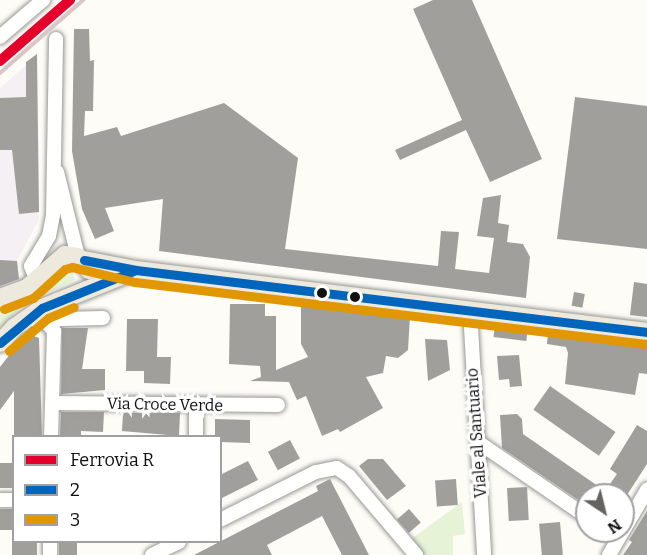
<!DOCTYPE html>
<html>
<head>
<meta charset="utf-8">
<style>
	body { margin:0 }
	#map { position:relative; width:647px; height:555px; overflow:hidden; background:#fdfcf7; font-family:Bitter,serif }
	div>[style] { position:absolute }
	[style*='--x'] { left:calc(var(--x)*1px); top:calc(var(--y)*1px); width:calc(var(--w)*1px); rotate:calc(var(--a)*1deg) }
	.industrial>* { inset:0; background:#f5f0f3 }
	.green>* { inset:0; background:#e7f3d7 }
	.building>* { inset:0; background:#a19f9c; transform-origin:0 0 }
	.roads { filter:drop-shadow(0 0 2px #979795) drop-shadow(0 0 2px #979795) }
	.minor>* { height:14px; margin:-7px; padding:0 7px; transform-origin:7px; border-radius:7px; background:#fffffe }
	.major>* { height:18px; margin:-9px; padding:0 9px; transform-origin:9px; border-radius:9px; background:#ede9dc }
	.rail>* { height:4px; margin:-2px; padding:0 2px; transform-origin:2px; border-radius:2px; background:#d9c6c7 }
	.bus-1>* { height:9px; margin:-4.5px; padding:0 4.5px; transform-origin:4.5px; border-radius:4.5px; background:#0065bd }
	.bus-2>* { height:9px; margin:-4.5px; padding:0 4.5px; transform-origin:4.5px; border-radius:4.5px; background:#e09702 }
	.rail-1>* { height:10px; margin:-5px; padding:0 5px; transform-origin:5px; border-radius:5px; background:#e4002b }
	.dots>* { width:16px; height:16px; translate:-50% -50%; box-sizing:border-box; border:3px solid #fff; border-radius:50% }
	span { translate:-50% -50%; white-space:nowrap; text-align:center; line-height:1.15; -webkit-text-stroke:6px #fff; paint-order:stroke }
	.street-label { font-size:16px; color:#111 }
	.legend { position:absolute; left:12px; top:435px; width:210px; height:108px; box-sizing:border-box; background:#fff; border:2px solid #a0a0a0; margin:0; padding:8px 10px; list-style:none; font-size:18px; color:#111 }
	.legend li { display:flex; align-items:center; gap:12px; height:30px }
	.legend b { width:30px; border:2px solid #a0a0a0 }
	.north { position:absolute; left:575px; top:483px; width:60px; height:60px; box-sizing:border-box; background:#fff; border:2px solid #a0a0a0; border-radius:50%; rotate:145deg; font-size:16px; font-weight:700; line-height:24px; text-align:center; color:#111 }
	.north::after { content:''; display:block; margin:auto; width:21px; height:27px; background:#646362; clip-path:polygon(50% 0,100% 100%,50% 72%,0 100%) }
</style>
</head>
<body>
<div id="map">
	<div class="industrial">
		<i style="clip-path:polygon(36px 56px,39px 220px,17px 261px,20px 284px,0 288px,0 88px)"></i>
	</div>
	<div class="green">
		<i style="clip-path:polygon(71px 268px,75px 280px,40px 296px,64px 270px)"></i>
		<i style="clip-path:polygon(33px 300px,17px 311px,0 327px,0 309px)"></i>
		<i style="clip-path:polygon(462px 502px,465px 534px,453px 536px,453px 555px,424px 555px,411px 539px)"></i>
	</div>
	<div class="building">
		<i style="clip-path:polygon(433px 0,472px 0,542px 159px,490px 182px,466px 130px,400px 160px,395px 150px,462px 120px,413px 9px)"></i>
		<i style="clip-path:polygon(74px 29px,89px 29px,90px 61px,94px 60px,93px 111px,85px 111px,84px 136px,117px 127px,121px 136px,224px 103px,298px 158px,285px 249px,438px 266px,441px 231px,459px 232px,455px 269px,489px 273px,494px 238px,477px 236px,483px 198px,501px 195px,498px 223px,509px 225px,507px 242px,523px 244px,530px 257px,526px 298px,159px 251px,163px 199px,105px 208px,114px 231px,95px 239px,82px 209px,72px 151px)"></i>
		<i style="clip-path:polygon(37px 54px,39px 212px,19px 214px,12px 150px,0 150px,0 98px,26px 97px,26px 62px)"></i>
		<i style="clip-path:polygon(575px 97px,647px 106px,647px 249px,557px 239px)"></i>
		<i style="clip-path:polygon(0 260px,17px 261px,19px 279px,0 286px)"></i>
		<i style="clip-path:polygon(634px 282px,647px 284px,647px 317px,630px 315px)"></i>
		<i style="left:574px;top:292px;width:11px;height:14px;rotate:10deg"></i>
		<i style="clip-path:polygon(301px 302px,410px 316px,408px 350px,398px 358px,386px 356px,383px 373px,366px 377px,383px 408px,340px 432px,338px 429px,322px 436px,306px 396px,297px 400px,289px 382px,250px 381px,261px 377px,260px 366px,229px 364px,230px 304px,265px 304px,265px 316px,276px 316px,276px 370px,308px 357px,301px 344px)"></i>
		<i style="clip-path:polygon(127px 319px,158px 319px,157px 357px,171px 357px,170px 384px,144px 383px,144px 371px,126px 371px)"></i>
		<i style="left:495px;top:325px;width:33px;height:12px;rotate:7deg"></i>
		<i style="clip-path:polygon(62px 328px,88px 328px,82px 369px,105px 369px,105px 390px,61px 394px)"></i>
		<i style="clip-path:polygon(548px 331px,647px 344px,647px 374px,639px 373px,635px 395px,565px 384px,568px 353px,566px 347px,547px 344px)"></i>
		<i style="clip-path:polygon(26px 333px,39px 338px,42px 436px,14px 436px,14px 391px,0 410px,0 367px)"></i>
		<i style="clip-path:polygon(425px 339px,447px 340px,450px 370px,428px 381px)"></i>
		<i style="clip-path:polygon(519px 355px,522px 386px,510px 387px,509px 379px,499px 380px,497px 356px)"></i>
		<i style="left:550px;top:386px;width:80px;height:29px;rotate:35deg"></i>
		<i style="clip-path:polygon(61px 412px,104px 412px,103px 432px,81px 431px,81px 436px,60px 436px)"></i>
		<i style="clip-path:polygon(123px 413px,180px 413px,179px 436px,122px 431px)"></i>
		<i style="clip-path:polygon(517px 414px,522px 419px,523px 434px,605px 491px,617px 474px,610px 469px,637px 425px,647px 431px,647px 464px,627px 495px,587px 495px,587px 506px,502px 448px,500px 415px)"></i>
		<i style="clip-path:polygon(215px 419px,250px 420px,250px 443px,220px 442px,220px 436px,215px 436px)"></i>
		<i style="left:290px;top:440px;width:21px;height:25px;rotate:62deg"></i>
		<i style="clip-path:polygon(368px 459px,383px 459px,406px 486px,387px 500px,359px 466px)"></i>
		<i style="clip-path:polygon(248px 461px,258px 480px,220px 499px,220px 475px)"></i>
		<i style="left:14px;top:463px;width:25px;height:14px;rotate:90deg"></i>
		<i style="clip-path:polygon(330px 479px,369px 555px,342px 555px,322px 516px,267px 545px,272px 555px,194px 555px,318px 491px,316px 486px)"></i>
		<i style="left:456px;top:479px;width:26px;height:21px;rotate:86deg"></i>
		<i style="left:527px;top:487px;width:33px;height:20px;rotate:87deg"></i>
		<i style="left:0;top:509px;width:14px;height:21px"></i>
		<i style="left:409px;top:509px;width:18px;height:16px;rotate:49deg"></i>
		<i style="clip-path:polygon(647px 511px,647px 555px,623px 555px,632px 542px,629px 540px)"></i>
		<i style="left:560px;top:522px;width:33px;height:21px;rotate:85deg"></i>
		<i style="left:12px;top:542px;width:25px;height:13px"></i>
		<i style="left:59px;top:542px;width:18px;height:13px"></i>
	</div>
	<div class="roads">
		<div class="minor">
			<i style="--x:0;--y:37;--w:57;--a:-40.7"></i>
			<i style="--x:57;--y:172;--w:88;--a:76.1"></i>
			<i style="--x:37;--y:281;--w:16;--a:-112"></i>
			<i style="--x:31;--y:266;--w:35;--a:-59"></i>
			<i style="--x:49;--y:236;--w:21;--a:-79"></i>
			<i style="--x:53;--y:215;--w:176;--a:-89"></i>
			<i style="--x:470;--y:310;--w:245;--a:86.7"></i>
			<i style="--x:29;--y:318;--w:19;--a:16"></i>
			<i style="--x:47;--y:323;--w:11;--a:49"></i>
			<i style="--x:54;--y:331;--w:105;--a:91.6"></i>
			<i style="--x:63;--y:319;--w:40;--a:-1.4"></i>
			<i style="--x:41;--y:321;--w:22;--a:-5"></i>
			<i style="--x:63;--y:319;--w:20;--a:-108"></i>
			<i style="--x:52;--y:403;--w:226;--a:0.5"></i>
			<i style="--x:196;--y:436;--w:30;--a:-90"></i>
			<i style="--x:478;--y:442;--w:132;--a:34.5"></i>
			<i style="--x:0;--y:500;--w:14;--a:0"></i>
			<i style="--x:220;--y:520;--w:107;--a:-26.6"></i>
			<i style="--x:316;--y:472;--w:21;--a:-11"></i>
			<i style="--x:337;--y:468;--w:14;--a:34"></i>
			<i style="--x:349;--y:476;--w:104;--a:49.7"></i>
			<i style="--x:623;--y:531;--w:48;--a:-59.7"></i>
			<i style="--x:50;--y:542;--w:13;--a:90"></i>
			<i style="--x:152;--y:555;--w:30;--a:-26"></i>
			<i style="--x:609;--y:555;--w:28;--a:-60"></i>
		</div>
		<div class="major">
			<i style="--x:84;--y:260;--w:53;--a:10.9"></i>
			<i style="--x:136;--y:270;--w:515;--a:6.92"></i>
			<i style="--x:0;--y:298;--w:29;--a:-20"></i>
			<i style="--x:27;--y:288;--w:50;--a:-41"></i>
			<i style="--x:65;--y:255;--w:13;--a:9"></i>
			<i style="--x:78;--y:257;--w:17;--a:50"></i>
			<i style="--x:0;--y:343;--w:22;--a:-47"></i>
			<i style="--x:15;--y:327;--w:33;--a:-35"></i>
			<i style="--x:42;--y:308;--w:96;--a:-22"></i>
		</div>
	</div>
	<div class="rail">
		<i style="--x:0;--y:73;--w:111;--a:-41.3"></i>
	</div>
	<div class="bus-1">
		<i style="--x:84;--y:260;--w:53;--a:10.9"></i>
		<i style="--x:136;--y:270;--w:515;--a:6.92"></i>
		<i style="--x:0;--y:343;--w:55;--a:-39.8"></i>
		<i style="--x:42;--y:308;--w:101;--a:-22"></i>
	</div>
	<div class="bus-2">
		<i style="--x:4;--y:309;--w:31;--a:-21"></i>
		<i style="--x:33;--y:298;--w:43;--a:-42.2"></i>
		<i style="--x:65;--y:269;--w:7;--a:-16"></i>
		<i style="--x:72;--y:267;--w:65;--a:13.4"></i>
		<i style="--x:135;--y:282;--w:515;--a:6.92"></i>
		<i style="--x:9;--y:351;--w:51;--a:-40.2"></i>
		<i style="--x:48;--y:318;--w:28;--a:-23"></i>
	</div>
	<div class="rail-1">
		<i style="--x:0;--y:61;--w:93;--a:-41.1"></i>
	</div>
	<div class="dots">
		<i style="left:322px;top:293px;background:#111"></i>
		<i style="left:355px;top:297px;background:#111"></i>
	</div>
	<div class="street-label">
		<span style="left:165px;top:405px;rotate:1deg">Via Croce Verde</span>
		<span style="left:477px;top:433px;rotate:-94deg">Viale al Santuario</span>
	</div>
	<ul class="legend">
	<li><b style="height:8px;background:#e4002b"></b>Ferrovia R</li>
	<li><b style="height:8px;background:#0065bd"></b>2</li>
	<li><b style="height:8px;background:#e09702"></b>3</li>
	</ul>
	<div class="north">N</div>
</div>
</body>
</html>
